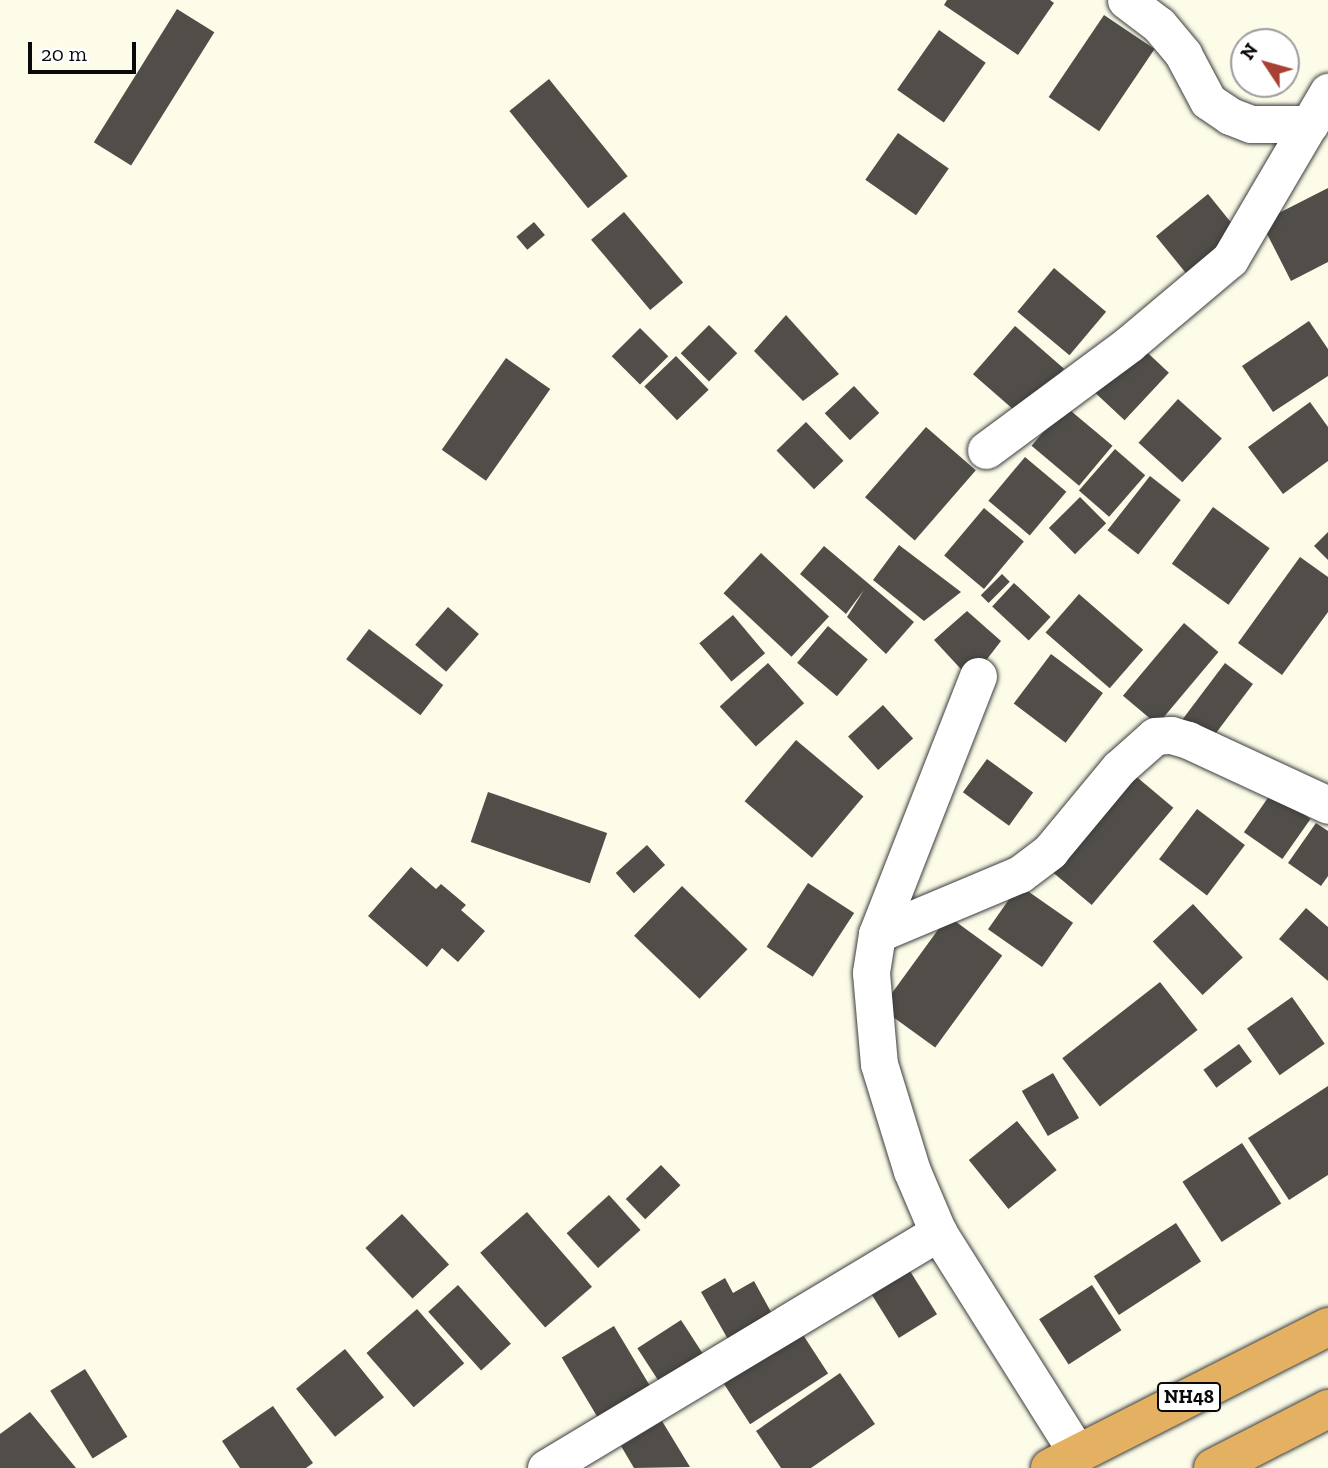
<!DOCTYPE html>
<html>
<head>
<meta charset="utf-8">
<style>
	body { margin:0 }
	#map { position:relative; width:1328px; height:1468px; overflow:hidden; background:#fcfce9; font-family:"Zilla Slab",serif }
	div>[style] { position:absolute }
	[style*='--x'] { left:calc(var(--x)*1px); top:calc(var(--y)*1px); width:calc(var(--w)*1px); rotate:calc(var(--a)*1deg) }
	.building>* { inset:0; background:#514d48; transform-origin:0 0 }
	.roads { filter:drop-shadow(0 0 2px #3d3d3d) drop-shadow(0 0 2px #3d3d3d) }
	.street>* { height:37px; margin:-18.5px; padding:0 18.5px; transform-origin:18.5px; border-radius:18.5px; background:#fff }
	.highway>* { height:38px; margin:-19px; padding:0 19px; transform-origin:19px; border-radius:19px; background:#e3b161 }
	span { translate:-50% -50%; white-space:nowrap; text-align:center; line-height:1.15; -webkit-text-stroke:7px #fff; paint-order:stroke }
	.shield-label span { padding:2px 5px; background:#fff; border:2px solid; border-radius:5px; -webkit-text-stroke-width:0 }
	.shield-label { font-size:19px; color:#0a0a0a; font-weight:700 }
	.north { position:absolute; left:1230px; top:28px; width:70px; height:70px; box-sizing:border-box; background:#fff; border:2px solid #9d9d9d; border-radius:50%; rotate:306deg; font-size:19px; font-weight:700; line-height:28px; text-align:center; color:#0a0a0a }
	.north::after { content:''; display:block; margin:auto; width:24px; height:32px; background:#a84133; clip-path:polygon(50% 0,100% 100%,50% 72%,0 100%) }
	.scale { position:absolute; left:28px; top:42px; width:108px; height:32px; box-sizing:border-box; border:4px solid #0a0a0a; border-top:0; padding-left:9px; font-size:21px; line-height:24px; white-space:nowrap; color:#0a0a0a; -webkit-text-stroke:5px #fff; paint-order:stroke }
</style>
</head>
<body>
<div id="map">
	<div class="building">
		<i style="clip-path:polygon(947px 0,1050px 0,1054px 3px,1018px 55px,944px 5px)"></i>
		<i style="left:177px;top:9px;width:44px;height:157px;rotate:32deg"></i>
		<i style="left:1104px;top:15px;width:61px;height:99px;rotate:34deg"></i>
		<i style="left:939px;top:30px;width:57px;height:73px;rotate:35deg"></i>
		<i style="left:549px;top:79px;width:125px;height:51px;rotate:51deg"></i>
		<i style="left:898px;top:133px;width:62px;height:57px;rotate:35deg"></i>
		<i style="clip-path:polygon(1328px 188px,1328px 262px,1291px 281px,1261px 222px)"></i>
		<i style="left:1208px;top:194px;width:51px;height:67px;rotate:51deg"></i>
		<i style="left:624px;top:212px;width:92px;height:43px;rotate:50deg"></i>
		<i style="left:534px;top:222px;width:17px;height:23px;rotate:50deg"></i>
		<i style="left:1054px;top:268px;width:68px;height:57px;rotate:40deg"></i>
		<i style="clip-path:polygon(786px 315px,839px 374px,803px 401px,754px 351px)"></i>
		<i style="clip-path:polygon(1309px 321px,1328px 349px,1328px 376px,1273px 412px,1242px 366px)"></i>
		<i style="left:709px;top:325px;width:40px;height:40px;rotate:45deg"></i>
		<i style="left:1015px;top:326px;width:65px;height:64px;rotate:41deg"></i>
		<i style="left:640px;top:328px;width:40px;height:40px;rotate:45deg"></i>
		<i style="left:1136px;top:342px;width:45px;height:65px;rotate:43deg"></i>
		<i style="left:676px;top:356px;width:47px;height:44px;rotate:46deg"></i>
		<i style="left:506px;top:358px;width:54px;height:112px;rotate:35deg"></i>
		<i style="left:854px;top:386px;width:37px;height:40px;rotate:47deg"></i>
		<i style="left:1178px;top:399px;width:59px;height:59px;rotate:42deg"></i>
		<i style="clip-path:polygon(1310px 402px,1328px 427px,1328px 461px,1283px 494px,1248px 447px)"></i>
		<i style="left:1065px;top:406px;width:62px;height:52px;rotate:40deg"></i>
		<i style="left:806px;top:422px;width:54px;height:41px;rotate:46deg"></i>
		<i style="left:926px;top:427px;width:66px;height:93px;rotate:41deg"></i>
		<i style="left:1115px;top:449px;width:40px;height:55px;rotate:41deg"></i>
		<i style="left:1025px;top:457px;width:54px;height:57px;rotate:40deg"></i>
		<i style="left:1150px;top:476px;width:39px;height:69px;rotate:38deg"></i>
		<i style="left:1080px;top:497px;width:37px;height:44px;rotate:45deg"></i>
		<i style="left:1213px;top:507px;width:70px;height:70px;rotate:36deg"></i>
		<i style="left:984px;top:508px;width:52px;height:62px;rotate:40deg"></i>
		<i style="clip-path:polygon(1328px 532px,1328px 560px,1314px 546px)"></i>
		<i style="clip-path:polygon(899px 545px,961px 592px,924px 621px,873px 580px)"></i>
		<i style="clip-path:polygon(824px 546px,914px 622px,886px 654px,847px 617px,864px 590px,846px 614px,800px 574px)"></i>
		<i style="left:761px;top:553px;width:93px;height:55px;rotate:43deg"></i>
		<i style="clip-path:polygon(1300px 557px,1328px 577px,1328px 612px,1282px 675px,1238px 643px)"></i>
		<i style="left:1002px;top:574px;width:11px;height:30px;rotate:45deg"></i>
		<i style="left:1014px;top:583px;width:50px;height:32px;rotate:43deg"></i>
		<i style="left:1079px;top:594px;width:85px;height:51px;rotate:41deg"></i>
		<i style="left:448px;top:607px;width:41px;height:50px;rotate:41deg"></i>
		<i style="clip-path:polygon(967px 611px,1001px 641px,971px 680px,934px 640px)"></i>
		<i style="left:733px;top:615px;width:50px;height:44px;rotate:50deg"></i>
		<i style="left:1184px;top:623px;width:45px;height:95px;rotate:40deg"></i>
		<i style="left:828px;top:626px;width:52px;height:48px;rotate:40deg"></i>
		<i style="left:369px;top:629px;width:93px;height:38px;rotate:37deg"></i>
		<i style="left:1051px;top:654px;width:65px;height:62px;rotate:37deg"></i>
		<i style="left:768px;top:663px;width:54px;height:65px;rotate:48deg"></i>
		<i style="left:1225px;top:663px;width:35px;height:72px;rotate:37deg"></i>
		<i style="left:883px;top:705px;width:45px;height:47px;rotate:48deg"></i>
		<i style="left:796px;top:740px;width:88px;height:80px;rotate:40deg"></i>
		<i style="left:987px;top:759px;width:57px;height:41px;rotate:36deg"></i>
		<i style="left:1132px;top:773px;width:54px;height:127px;rotate:40deg"></i>
		<i style="left:488px;top:792px;width:126px;height:53px;rotate:19deg"></i>
		<i style="left:1272px;top:792px;width:47px;height:49px;rotate:35deg"></i>
		<i style="left:1197px;top:809px;width:60px;height:63px;rotate:37deg"></i>
		<i style="clip-path:polygon(1316px 823px,1328px 831px,1328px 876px,1321px 886px,1288px 863px)"></i>
		<i style="left:647px;top:845px;width:27px;height:42px;rotate:48deg"></i>
		<i style="clip-path:polygon(411px 867px,436px 889px,441px 884px,466px 905px,461px 910px,485px 931px,458px 962px,442px 948px,427px 967px,368px 916px)"></i>
		<i style="left:808px;top:883px;width:55px;height:76px;rotate:33deg"></i>
		<i style="left:1019px;top:885px;width:66px;height:54px;rotate:35deg"></i>
		<i style="left:682px;top:886px;width:91px;height:69px;rotate:44deg"></i>
		<i style="left:1193px;top:904px;width:73px;height:55px;rotate:47deg"></i>
		<i style="clip-path:polygon(1306px 908px,1328px 927px,1328px 981px,1279px 939px)"></i>
		<i style="left:948px;top:916px;width:67px;height:114px;rotate:36deg"></i>
		<i style="left:1160px;top:982px;width:61px;height:124px;rotate:52deg"></i>
		<i style="left:1292px;top:997px;width:57px;height:55px;rotate:55deg"></i>
		<i style="left:1239px;top:1044px;width:22px;height:44px;rotate:54deg"></i>
		<i style="left:1053px;top:1073px;width:52px;height:36px;rotate:60deg"></i>
		<i style="clip-path:polygon(1328px 1086px,1328px 1175px,1289px 1200px,1248px 1138px)"></i>
		<i style="left:1017px;top:1121px;width:63px;height:62px;rotate:51deg"></i>
		<i style="left:1242px;top:1143px;width:72px;height:71px;rotate:57deg"></i>
		<i style="left:661px;top:1165px;width:28px;height:49px;rotate:46deg"></i>
		<i style="left:609px;top:1195px;width:47px;height:57px;rotate:48deg"></i>
		<i style="left:527px;top:1212px;width:99px;height:62px;rotate:49deg"></i>
		<i style="left:402px;top:1214px;width:69px;height:50px;rotate:47deg"></i>
		<i style="left:1176px;top:1223px;width:46px;height:98px;rotate:57deg"></i>
		<i style="left:910px;top:1271px;width:51px;height:45px;rotate:58deg"></i>
		<i style="clip-path:polygon(725px 1278px,733px 1293px,754px 1281px,777px 1323px,733px 1348px,701px 1292px)"></i>
		<i style="left:458px;top:1285px;width:79px;height:40px;rotate:48deg"></i>
		<i style="left:1092px;top:1285px;width:54px;height:63px;rotate:57deg"></i>
		<i style="left:417px;top:1309px;width:72px;height:67px;rotate:49deg"></i>
		<i style="left:681px;top:1320px;width:50px;height:52px;rotate:57deg"></i>
		<i style="left:796px;top:1324px;width:59px;height:93px;rotate:57deg"></i>
		<i style="left:614px;top:1326px;width:79px;height:61px;rotate:59deg"></i>
		<i style="left:345px;top:1349px;width:62px;height:63px;rotate:51deg"></i>
		<i style="left:85px;top:1369px;width:80px;height:41px;rotate:58deg"></i>
		<i style="clip-path:polygon(840px 1373px,875px 1424px,811px 1468px,781px 1468px,756px 1431px)"></i>
		<i style="clip-path:polygon(273px 1406px,313px 1463px,306px 1468px,240px 1468px,222px 1441px)"></i>
		<i style="clip-path:polygon(30px 1412px,76px 1468px,0 1468px,0 1434px)"></i>
		<i style="clip-path:polygon(662px 1421px,690px 1467px,634px 1468px,621px 1446px)"></i>
	</div>
	<div class="roads">
		<div class="street">
			<i style="--x:1126;--y:0;--w:41;--a:37.1"></i>
			<i style="--x:1159;--y:25;--w:38;--a:50"></i>
			<i style="--x:1183;--y:54;--w:53;--a:62"></i>
			<i style="--x:1208;--y:101;--w:27;--a:34"></i>
			<i style="--x:1230;--y:116;--w:22;--a:21"></i>
			<i style="--x:1251;--y:124;--w:59;--a:0"></i>
			<i style="--x:986;--y:450;--w:178;--a:-36.5"></i>
			<i style="--x:1129;--y:344;--w:132;--a:-40.1"></i>
			<i style="--x:1230;--y:259;--w:194;--a:-59.6"></i>
			<i style="--x:978;--y:676;--w:277;--a:111.4"></i>
			<i style="--x:877;--y:934;--w:39;--a:99"></i>
			<i style="--x:871;--y:973;--w:91;--a:85"></i>
			<i style="--x:879;--y:1064;--w:112;--a:72.9"></i>
			<i style="--x:912;--y:1171;--w:66;--a:66.9"></i>
			<i style="--x:938;--y:1232;--w:262;--a:57.8"></i>
			<i style="--x:877;--y:934;--w:155;--a:-22.8"></i>
			<i style="--x:1020;--y:874;--w:38;--a:-37"></i>
			<i style="--x:1050;--y:851;--w:108;--a:-50.3"></i>
			<i style="--x:1119;--y:768;--w:48;--a:-41.6"></i>
			<i style="--x:1155;--y:736;--w:16;--a:-4"></i>
			<i style="--x:1171;--y:735;--w:18;--a:16"></i>
			<i style="--x:1188;--y:740;--w:154;--a:24.9"></i>
			<i style="--x:546;--y:1468;--w:458;--a:-31"></i>
		</div>
		<div class="highway">
			<i style="--x:1050;--y:1468;--w:312;--a:-26.9"></i>
			<i style="--x:1213;--y:1468;--w:129;--a:-27.2"></i>
		</div>
	</div>
	<div class="shield-label">
		<span style="left:1189px;top:1397px">NH48</span>
	</div>
	<div class="north">N</div>
	<div class="scale">20 m</div>
</div>
</body>
</html>
